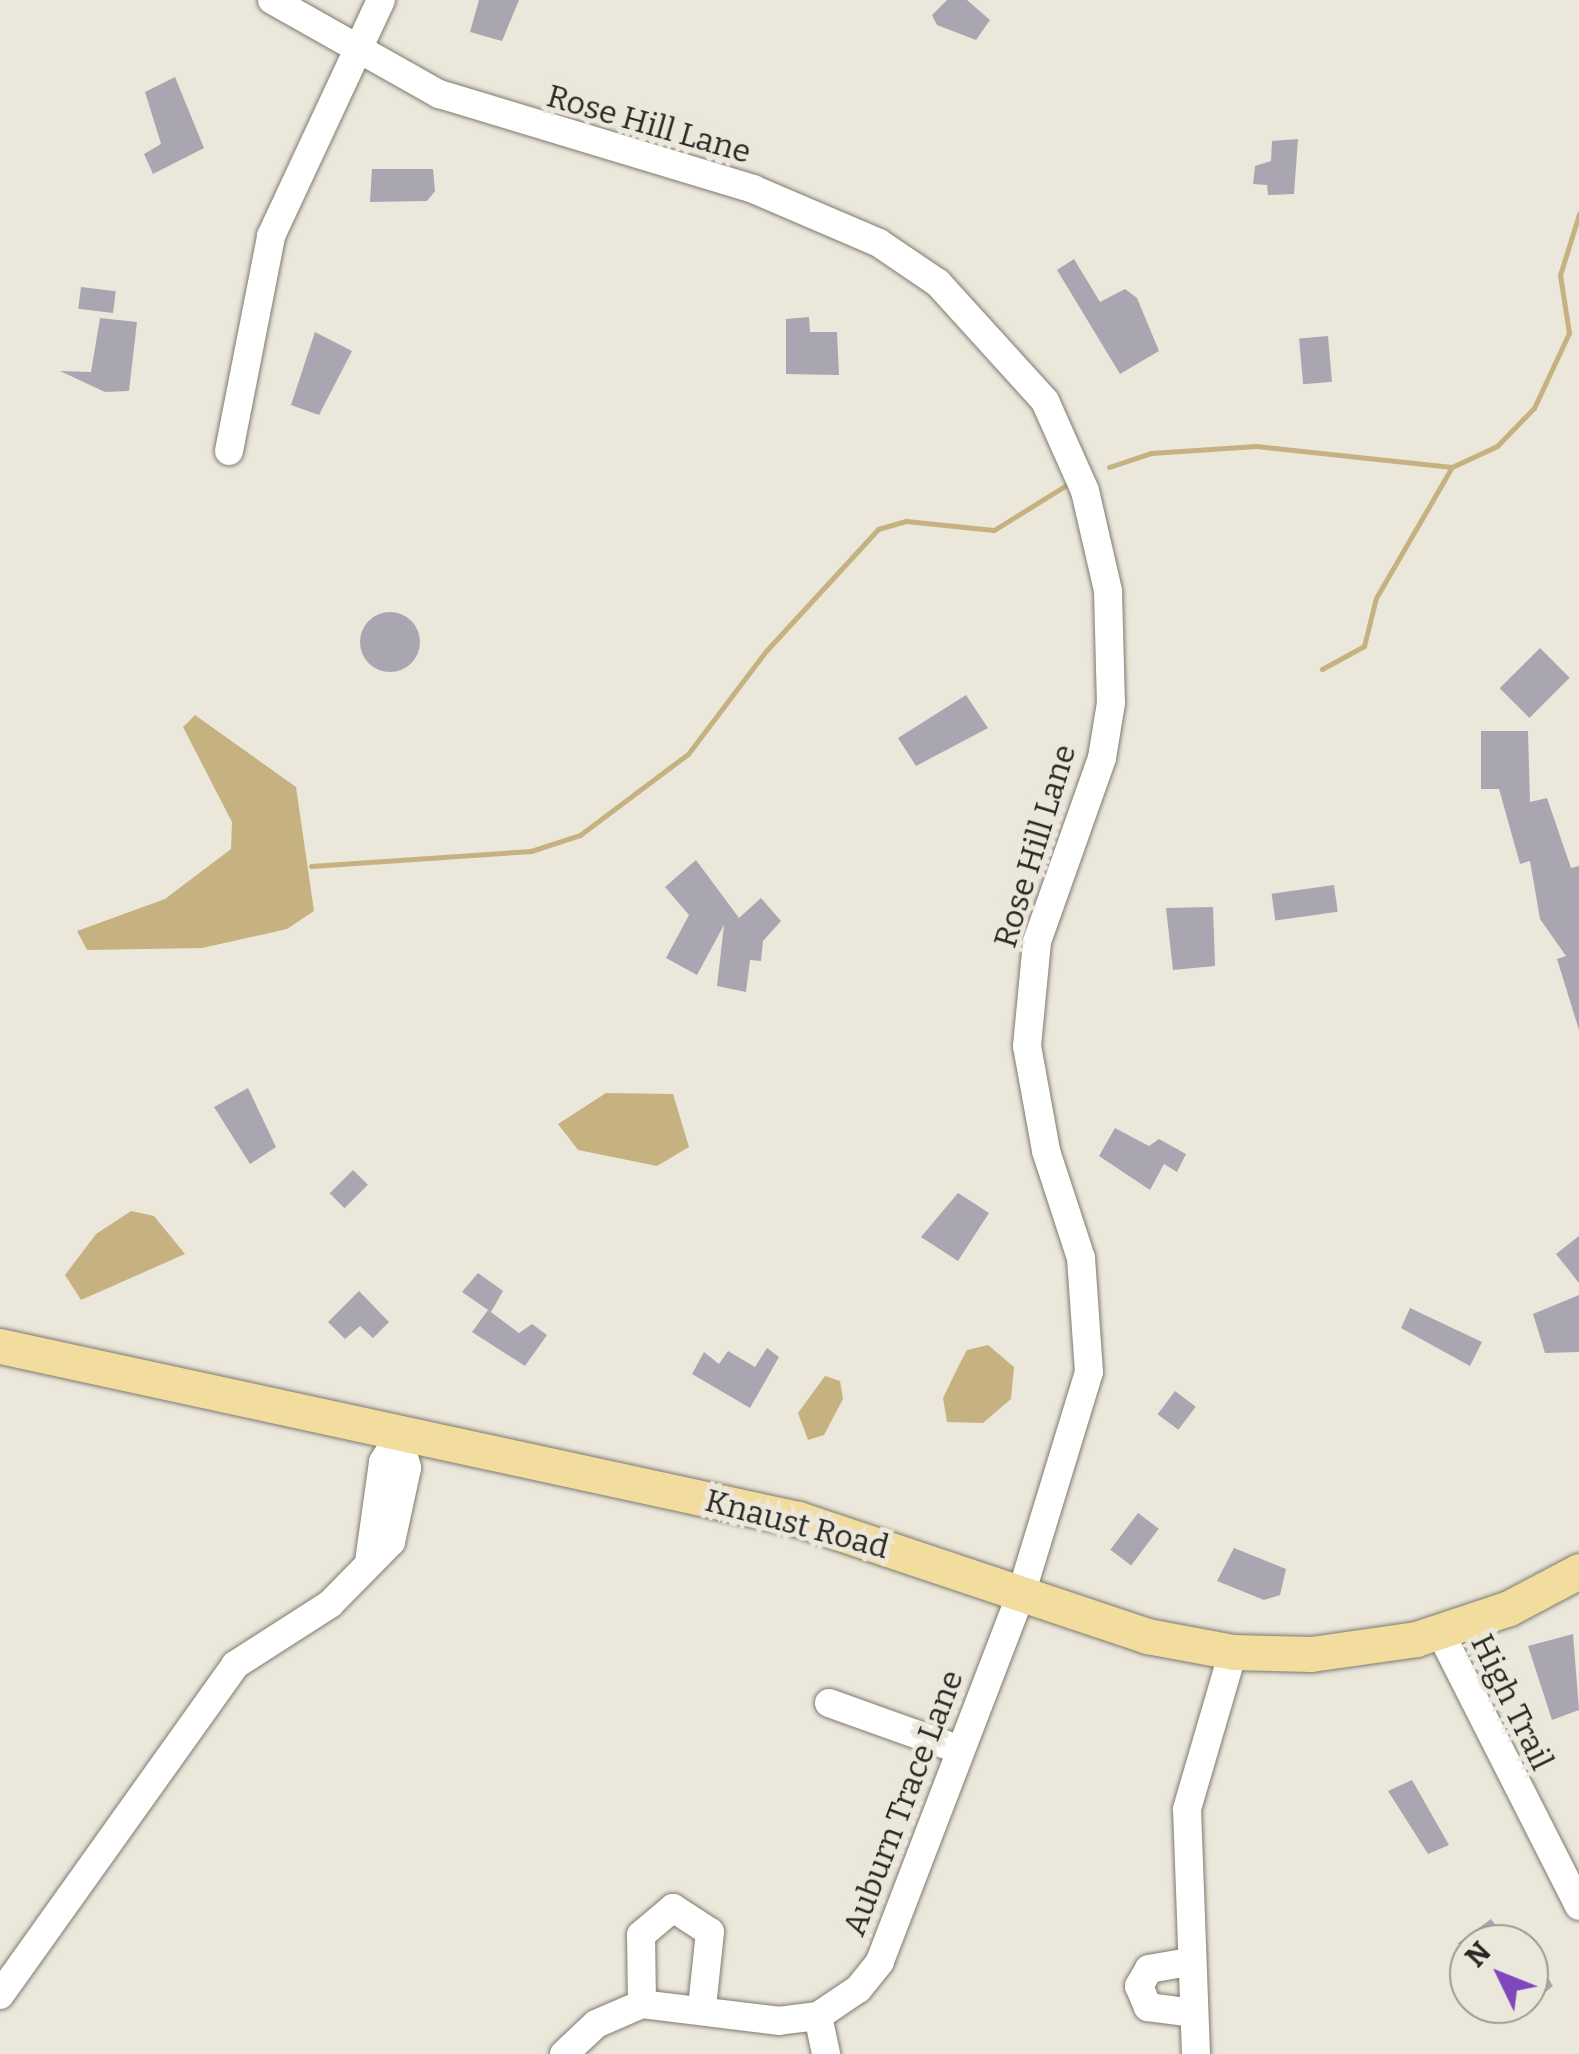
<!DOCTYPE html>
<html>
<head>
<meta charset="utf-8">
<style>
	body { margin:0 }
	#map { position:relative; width:1579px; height:2054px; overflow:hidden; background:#ebe7db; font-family:Bitter,serif }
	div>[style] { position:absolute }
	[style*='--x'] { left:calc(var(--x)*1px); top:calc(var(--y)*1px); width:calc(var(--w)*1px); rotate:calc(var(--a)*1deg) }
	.water>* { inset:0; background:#c6b280 }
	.stream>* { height:5px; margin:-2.5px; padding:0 2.5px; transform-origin:2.5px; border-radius:2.5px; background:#c6b280 }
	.building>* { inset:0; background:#aaa6b1; transform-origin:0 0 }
	.round { border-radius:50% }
	.roads { filter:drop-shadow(0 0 2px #7e7a6f) drop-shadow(0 0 2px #7e7a6f) }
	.minor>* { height:28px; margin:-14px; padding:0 14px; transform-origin:14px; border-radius:14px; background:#fff }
	.major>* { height:35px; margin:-17.5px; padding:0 17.5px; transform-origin:17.5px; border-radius:17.5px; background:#f2dc9e }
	span { translate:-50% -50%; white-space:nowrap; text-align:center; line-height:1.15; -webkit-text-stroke:9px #ebe7db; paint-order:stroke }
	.street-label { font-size:32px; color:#292723 }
	.north { position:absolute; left:1449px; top:1924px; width:100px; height:100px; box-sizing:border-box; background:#ebe7db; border:2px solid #9d9a91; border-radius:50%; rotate:313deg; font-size:28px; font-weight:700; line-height:40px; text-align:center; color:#292723 }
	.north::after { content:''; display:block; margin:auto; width:35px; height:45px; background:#8046bc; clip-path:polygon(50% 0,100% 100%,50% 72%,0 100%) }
</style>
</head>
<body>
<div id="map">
	<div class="water">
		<i style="clip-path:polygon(195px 715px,296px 787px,314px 911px,287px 929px,202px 948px,87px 950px,77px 931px,165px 899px,231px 849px,232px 822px,183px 727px)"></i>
		<i style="clip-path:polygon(606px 1093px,673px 1094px,689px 1147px,657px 1166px,578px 1150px,558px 1124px)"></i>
		<i style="clip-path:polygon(131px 1211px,154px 1216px,185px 1254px,81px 1300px,65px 1275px,96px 1234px)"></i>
		<i style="clip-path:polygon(988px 1345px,1014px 1367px,1011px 1399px,983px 1423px,947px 1422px,943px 1398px,959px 1365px,967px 1350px)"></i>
		<i style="clip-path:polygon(825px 1376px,840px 1381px,843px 1399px,824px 1435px,808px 1440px,798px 1413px)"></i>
	</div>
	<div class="stream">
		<i style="--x:1109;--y:467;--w:44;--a:-18.4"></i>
		<i style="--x:1151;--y:453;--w:105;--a:-3.8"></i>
		<i style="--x:1256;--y:446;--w:197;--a:6.1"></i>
		<i style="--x:1452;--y:467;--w:50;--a:-25"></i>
		<i style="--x:1497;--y:446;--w:53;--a:-45.8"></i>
		<i style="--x:1534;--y:408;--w:83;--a:-65"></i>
		<i style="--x:1569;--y:333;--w:59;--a:-98.8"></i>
		<i style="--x:1560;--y:275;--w:64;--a:-72.7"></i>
		<i style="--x:1322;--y:669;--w:48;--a:-28.7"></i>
		<i style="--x:1364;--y:646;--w:49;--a:-76"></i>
		<i style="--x:1376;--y:598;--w:151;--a:-59.9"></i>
		<i style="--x:311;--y:866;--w:221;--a:-3.9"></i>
		<i style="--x:531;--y:851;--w:52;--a:-18.1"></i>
		<i style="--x:580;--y:835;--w:135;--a:-36.9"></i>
		<i style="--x:688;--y:754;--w:129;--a:-52.9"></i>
		<i style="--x:766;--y:651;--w:166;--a:-47.4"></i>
		<i style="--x:878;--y:529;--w:29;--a:-16"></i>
		<i style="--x:906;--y:521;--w:88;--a:5.8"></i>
		<i style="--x:994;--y:530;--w:84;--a:-31.8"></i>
	</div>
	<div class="building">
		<i style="clip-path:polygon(479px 0,519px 0,502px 41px,470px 32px)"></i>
		<i style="clip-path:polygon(947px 0,967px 0,990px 20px,976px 40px,937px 25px,932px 15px)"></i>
		<i style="clip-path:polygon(175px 77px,204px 148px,153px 174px,144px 154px,161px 144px,145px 92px)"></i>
		<i style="clip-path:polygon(1298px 139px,1294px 194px,1268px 195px,1267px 185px,1253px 184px,1255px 166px,1271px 161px,1272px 141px)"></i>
		<i style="clip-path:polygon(372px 169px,433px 169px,435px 191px,427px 201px,370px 202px)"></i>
		<i style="clip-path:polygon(1074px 259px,1100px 302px,1125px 289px,1137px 298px,1159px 351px,1120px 374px,1057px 270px)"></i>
		<i style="left:81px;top:287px;width:35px;height:22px;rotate:7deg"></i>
		<i style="clip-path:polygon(809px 317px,810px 332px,837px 332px,839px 375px,786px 374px,786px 319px)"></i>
		<i style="clip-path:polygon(100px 318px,137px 322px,129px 391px,105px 392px,60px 371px,91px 372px)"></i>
		<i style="clip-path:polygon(315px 332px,352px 351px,319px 415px,291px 405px)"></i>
		<i style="left:1328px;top:336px;width:46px;height:29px;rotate:85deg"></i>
		<i class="round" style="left:360px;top:612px;width:60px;height:60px"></i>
		<i style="left:1540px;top:648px;width:42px;height:57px;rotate:45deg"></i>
		<i style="clip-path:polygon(966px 695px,988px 728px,916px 766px,898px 738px)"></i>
		<i style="clip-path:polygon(1481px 731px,1528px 731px,1530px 802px,1547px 798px,1571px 868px,1579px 866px,1579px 1030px,1557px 959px,1566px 956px,1540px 919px,1530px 861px,1520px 864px,1499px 789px,1481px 789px)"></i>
		<i style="clip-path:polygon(696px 860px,739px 918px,761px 898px,781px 921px,763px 941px,761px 961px,750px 960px,746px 992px,717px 986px,724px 925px,697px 975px,666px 958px,689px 915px,665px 887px)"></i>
		<i style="left:1334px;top:885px;width:27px;height:63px;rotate:82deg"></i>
		<i style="clip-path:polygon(1213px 907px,1215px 966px,1173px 970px,1166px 908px)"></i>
		<i style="clip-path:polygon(248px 1088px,276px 1147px,250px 1164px,214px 1107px)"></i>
		<i style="clip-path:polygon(1115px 1128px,1149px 1146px,1159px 1139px,1186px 1154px,1177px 1172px,1164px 1164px,1150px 1190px,1099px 1156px)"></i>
		<i style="left:353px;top:1170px;width:21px;height:33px;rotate:45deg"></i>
		<i style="clip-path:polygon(958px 1193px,989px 1213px,958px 1261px,921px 1237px)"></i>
		<i style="clip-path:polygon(1579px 1236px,1579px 1283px,1556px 1254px)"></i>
		<i style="clip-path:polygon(478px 1273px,503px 1291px,491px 1312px,462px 1292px)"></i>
		<i style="clip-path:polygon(359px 1291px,389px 1322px,373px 1338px,360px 1326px,345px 1339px,328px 1322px)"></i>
		<i style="clip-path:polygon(1579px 1295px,1579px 1352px,1545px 1353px,1533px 1314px)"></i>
		<i style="clip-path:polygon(1410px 1308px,1482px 1342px,1470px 1366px,1401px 1328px)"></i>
		<i style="clip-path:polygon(488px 1310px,519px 1333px,532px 1324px,547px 1335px,525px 1366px,472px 1332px)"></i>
		<i style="clip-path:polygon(767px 1348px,779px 1357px,750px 1408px,692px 1374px,704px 1352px,719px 1364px,728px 1351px,755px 1367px)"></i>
		<i style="left:1175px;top:1391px;width:26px;height:29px;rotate:37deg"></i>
		<i style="left:1138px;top:1513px;width:26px;height:46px;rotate:37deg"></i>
		<i style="clip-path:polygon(1234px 1548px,1286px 1569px,1280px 1595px,1264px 1600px,1217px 1581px)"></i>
		<i style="clip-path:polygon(1573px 1634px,1579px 1710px,1552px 1720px,1528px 1646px)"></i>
		<i style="clip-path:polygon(1412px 1780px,1449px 1845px,1428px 1854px,1388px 1791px)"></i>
		<i style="clip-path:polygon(1491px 1919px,1510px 1944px,1457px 1944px)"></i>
		<i style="clip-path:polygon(1529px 1947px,1553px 1986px,1508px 2023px,1494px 2004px,1529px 2004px)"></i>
	</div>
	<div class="roads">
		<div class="minor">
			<i style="--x:272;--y:0;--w:192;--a:29.4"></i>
			<i style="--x:439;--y:94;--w:328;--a:16.8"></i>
			<i style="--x:753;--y:189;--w:137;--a:23.2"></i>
			<i style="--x:879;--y:243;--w:71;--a:34.1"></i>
			<i style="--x:938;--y:283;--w:159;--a:47.8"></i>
			<i style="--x:1045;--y:401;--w:98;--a:66"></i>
			<i style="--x:1085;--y:491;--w:103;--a:77"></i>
			<i style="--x:1108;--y:591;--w:112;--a:88.5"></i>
			<i style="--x:1111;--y:703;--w:56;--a:99.3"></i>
			<i style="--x:1102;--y:758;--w:195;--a:109.5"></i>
			<i style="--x:1037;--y:942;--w:104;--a:95.5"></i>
			<i style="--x:1027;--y:1046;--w:107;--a:79.7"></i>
			<i style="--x:1046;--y:1151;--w:113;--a:71.9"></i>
			<i style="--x:1081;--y:1258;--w:114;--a:86"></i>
			<i style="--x:1089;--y:1372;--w:232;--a:107"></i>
			<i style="--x:1021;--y:1594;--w:394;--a:111"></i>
			<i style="--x:880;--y:1962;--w:35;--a:129"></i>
			<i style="--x:858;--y:1989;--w:48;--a:146"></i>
			<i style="--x:818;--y:2016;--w:38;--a:173"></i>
			<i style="--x:780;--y:2021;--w:139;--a:-173"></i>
			<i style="--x:642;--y:2004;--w:50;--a:156.5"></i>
			<i style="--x:596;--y:2024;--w:44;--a:136.8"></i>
			<i style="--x:229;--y:451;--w:219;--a:-78.9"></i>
			<i style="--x:271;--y:236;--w:260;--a:-65"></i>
			<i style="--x:369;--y:1562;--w:101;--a:-82"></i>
			<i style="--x:383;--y:1462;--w:31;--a:-58"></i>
			<i style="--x:1440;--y:1632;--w:307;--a:63.1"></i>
			<i style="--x:829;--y:1703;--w:139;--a:19.7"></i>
			<i style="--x:1189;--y:1962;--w:41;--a:170.1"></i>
			<i style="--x:1149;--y:1969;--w:20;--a:120"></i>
			<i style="--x:1139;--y:1986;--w:23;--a:67"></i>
			<i style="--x:1148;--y:2007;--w:45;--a:7.6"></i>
			<i style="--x:0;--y:1995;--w:405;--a:-54.5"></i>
			<i style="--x:235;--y:1665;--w:113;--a:-32.7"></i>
			<i style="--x:330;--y:1604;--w:87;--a:-45.5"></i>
			<i style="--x:391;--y:1542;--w:76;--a:-77.8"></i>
			<i style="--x:407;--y:1468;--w:33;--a:-104"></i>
			<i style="--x:642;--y:2004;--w:69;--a:-90.8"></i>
			<i style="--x:641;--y:1935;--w:42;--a:-40.2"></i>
			<i style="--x:673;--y:1908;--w:44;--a:33"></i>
			<i style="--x:710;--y:1932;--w:75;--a:96.1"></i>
			<i style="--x:818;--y:2016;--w:39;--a:78"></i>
			<i style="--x:1196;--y:2054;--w:245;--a:-92.1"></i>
			<i style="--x:1187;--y:1809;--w:164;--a:-73.7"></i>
		</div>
		<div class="major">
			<i style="--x:0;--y:1346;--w:817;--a:12.23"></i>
			<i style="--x:798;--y:1519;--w:368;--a:18.5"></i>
			<i style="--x:1147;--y:1636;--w:87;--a:10.5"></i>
			<i style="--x:1233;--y:1652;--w:78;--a:1.5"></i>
			<i style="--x:1311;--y:1654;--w:106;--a:-8.1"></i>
			<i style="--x:1416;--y:1639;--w:98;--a:-18.4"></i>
			<i style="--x:1509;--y:1608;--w:79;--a:-27.9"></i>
		</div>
	</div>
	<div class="street-label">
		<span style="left:649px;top:124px;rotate:16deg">Rose Hill Lane</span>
		<span style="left:1035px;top:846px;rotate:-73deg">Rose Hill Lane</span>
		<span style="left:797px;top:1524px;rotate:15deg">Knaust Road</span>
		<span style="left:1512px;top:1702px;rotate:64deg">High Trail</span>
		<span style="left:903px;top:1803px;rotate:-69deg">Auburn Trace Lane</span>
	</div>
	<div class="north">N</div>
</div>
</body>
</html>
